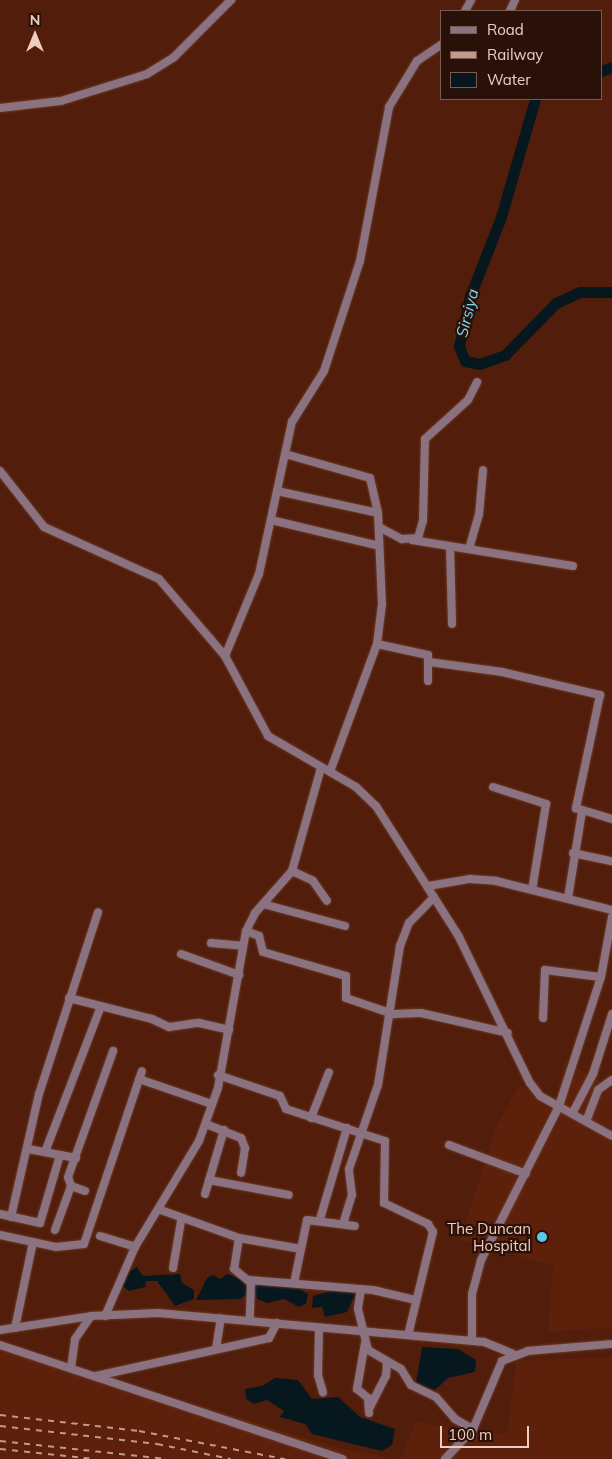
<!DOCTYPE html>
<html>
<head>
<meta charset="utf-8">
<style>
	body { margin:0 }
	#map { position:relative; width:612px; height:1459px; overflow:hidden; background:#521e0b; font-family:Mulish,sans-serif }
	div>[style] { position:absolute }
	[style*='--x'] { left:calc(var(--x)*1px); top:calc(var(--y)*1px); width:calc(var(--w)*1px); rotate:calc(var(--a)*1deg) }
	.built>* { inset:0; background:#5d210b }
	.water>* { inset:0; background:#06181e }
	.river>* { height:11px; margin:-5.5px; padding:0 5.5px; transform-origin:5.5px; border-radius:5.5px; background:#06181e }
	.roads { filter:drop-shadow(0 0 1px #6b3a28) drop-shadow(0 0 1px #6b3a28) }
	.minor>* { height:8px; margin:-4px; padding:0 4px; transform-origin:4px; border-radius:4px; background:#8a7281 }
	.rail>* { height:2px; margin-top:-1px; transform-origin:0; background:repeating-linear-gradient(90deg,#c29a8c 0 6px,transparent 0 12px) }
	.dots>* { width:14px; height:14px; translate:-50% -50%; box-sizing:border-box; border:2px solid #291109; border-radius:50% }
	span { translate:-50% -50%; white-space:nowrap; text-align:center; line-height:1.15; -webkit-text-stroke:4.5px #291109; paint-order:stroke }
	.poi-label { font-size:15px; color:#eeccc0 }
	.right { translate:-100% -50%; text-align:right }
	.water-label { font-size:16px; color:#77d7f3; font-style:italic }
	.legend { position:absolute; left:440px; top:10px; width:162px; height:90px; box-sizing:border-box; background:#291109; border:1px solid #785c52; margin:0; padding:6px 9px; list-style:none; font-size:15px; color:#eeccc0 }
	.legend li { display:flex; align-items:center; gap:10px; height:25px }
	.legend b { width:25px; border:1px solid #785c52 }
	.north { position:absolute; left:10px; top:10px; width:50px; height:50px; -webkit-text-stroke:4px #291109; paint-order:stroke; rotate:0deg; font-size:14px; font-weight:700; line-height:20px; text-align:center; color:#eeccc0 }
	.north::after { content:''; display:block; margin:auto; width:18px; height:22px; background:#eeccc0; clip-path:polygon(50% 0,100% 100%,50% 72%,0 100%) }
	.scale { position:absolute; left:440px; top:1426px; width:89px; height:22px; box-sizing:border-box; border:2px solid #eeccc0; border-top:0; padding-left:6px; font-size:15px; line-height:18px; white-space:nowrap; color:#eeccc0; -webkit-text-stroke:4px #291109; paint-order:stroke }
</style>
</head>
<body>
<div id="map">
	<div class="built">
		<i style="clip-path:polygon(565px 1062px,612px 1088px,612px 1327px,548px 1332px,553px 1265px,460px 1240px,497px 1126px,519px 1085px,555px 1106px)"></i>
		<i style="clip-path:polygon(0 1345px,343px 1449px,396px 1459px,0 1459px)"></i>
		<i style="clip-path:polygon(612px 1357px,612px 1459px,400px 1459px,416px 1421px,472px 1433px,507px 1433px,516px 1361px)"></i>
	</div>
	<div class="water">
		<i style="clip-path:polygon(137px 1267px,143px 1276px,180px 1274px,182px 1283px,194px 1290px,194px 1299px,175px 1306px,157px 1281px,146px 1281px,145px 1287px,129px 1291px,115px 1280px)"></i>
		<i style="clip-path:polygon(227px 1274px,241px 1279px,249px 1292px,240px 1299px,196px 1300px,207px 1278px,213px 1275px,220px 1279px)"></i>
		<i style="clip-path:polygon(262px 1278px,291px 1284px,308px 1294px,306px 1304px,299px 1307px,284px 1299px,267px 1303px,257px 1299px,255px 1287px)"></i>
		<i style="clip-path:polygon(334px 1290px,351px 1290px,355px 1295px,347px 1312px,325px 1317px,322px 1307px,312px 1308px,313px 1296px)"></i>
		<i style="clip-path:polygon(422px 1347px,458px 1349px,476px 1360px,475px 1372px,448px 1378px,435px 1390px,416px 1383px)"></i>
		<i style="clip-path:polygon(275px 1378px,298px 1380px,312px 1399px,338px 1397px,360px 1417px,395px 1429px,392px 1445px,382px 1451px,312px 1434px,305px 1424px,280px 1417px,284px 1411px,267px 1400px,254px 1404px,246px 1399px,245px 1389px,262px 1386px)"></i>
	</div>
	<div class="river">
		<i style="--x:601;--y:71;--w:12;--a:-20"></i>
		<i style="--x:535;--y:99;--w:123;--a:106.1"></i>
		<i style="--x:501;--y:217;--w:85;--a:111.4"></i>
		<i style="--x:470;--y:296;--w:51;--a:102.4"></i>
		<i style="--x:459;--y:346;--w:16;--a:68"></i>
		<i style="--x:465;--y:361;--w:14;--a:12"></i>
		<i style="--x:479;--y:364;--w:28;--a:-19"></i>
		<i style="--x:505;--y:355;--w:73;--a:-45.6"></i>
		<i style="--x:556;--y:303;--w:26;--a:-25"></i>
		<i style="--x:580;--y:292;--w:32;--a:0"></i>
	</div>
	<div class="roads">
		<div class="minor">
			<i style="--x:465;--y:11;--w:13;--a:-61"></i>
			<i style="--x:510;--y:11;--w:12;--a:-66"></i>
			<i style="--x:0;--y:108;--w:61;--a:-6.5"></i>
			<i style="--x:61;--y:101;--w:90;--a:-17.4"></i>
			<i style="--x:147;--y:74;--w:32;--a:-32"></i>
			<i style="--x:174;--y:57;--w:81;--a:-45"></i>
			<i style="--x:285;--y:454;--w:88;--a:15.8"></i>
			<i style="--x:370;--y:478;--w:36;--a:77"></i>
			<i style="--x:0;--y:471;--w:71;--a:51.8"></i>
			<i style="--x:44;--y:527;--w:126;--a:24.3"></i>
			<i style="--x:159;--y:579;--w:101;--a:49.4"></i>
			<i style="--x:225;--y:656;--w:91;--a:61.7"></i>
			<i style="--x:268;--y:736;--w:102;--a:30.1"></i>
			<i style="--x:356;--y:787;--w:28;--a:44"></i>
			<i style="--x:376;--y:806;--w:155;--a:57.6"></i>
			<i style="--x:459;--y:937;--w:162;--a:64.1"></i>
			<i style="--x:530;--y:1083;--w:16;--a:52"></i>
			<i style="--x:540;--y:1096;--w:82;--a:29.1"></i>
			<i style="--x:277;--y:491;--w:103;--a:12.3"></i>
			<i style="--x:378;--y:513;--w:91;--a:87.5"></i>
			<i style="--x:382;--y:604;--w:40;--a:97.1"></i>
			<i style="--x:377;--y:644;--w:136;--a:110.2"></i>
			<i style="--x:271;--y:520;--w:108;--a:13.4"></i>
			<i style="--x:379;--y:527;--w:26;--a:28"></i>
			<i style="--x:402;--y:539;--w:16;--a:-4"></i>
			<i style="--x:418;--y:538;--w:18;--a:-74"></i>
			<i style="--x:423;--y:521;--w:82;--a:-88.6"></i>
			<i style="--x:425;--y:439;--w:58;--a:-42.2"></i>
			<i style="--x:468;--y:400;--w:20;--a:-63"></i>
			<i style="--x:412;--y:540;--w:163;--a:9.2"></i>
			<i style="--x:450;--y:546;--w:78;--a:88.5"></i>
			<i style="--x:469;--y:549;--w:35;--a:-74"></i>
			<i style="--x:479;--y:515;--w:45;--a:-84.9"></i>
			<i style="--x:377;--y:644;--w:52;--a:12.2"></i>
			<i style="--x:428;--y:655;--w:26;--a:90"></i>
			<i style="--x:225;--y:656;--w:89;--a:-67.5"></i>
			<i style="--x:259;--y:574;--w:156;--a:-77.8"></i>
			<i style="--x:292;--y:422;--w:60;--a:-57.9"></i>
			<i style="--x:324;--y:371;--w:116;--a:-71.9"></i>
			<i style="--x:360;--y:261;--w:157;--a:-79.3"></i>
			<i style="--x:389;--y:107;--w:54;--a:-58.7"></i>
			<i style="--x:417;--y:61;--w:29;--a:-34"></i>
			<i style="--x:429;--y:662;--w:74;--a:7.8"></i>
			<i style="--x:502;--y:672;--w:101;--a:13.2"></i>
			<i style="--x:600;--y:695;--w:116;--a:102"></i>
			<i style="--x:576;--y:808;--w:38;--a:17"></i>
			<i style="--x:493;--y:787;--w:56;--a:17.8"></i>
			<i style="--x:546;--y:804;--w:87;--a:99.2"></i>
			<i style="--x:573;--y:853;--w:40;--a:12"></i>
			<i style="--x:292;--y:871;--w:23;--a:25"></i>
			<i style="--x:313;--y:881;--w:24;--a:55"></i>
			<i style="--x:428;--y:886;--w:43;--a:-9.5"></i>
			<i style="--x:470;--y:879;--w:26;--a:4"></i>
			<i style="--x:496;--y:881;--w:120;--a:14"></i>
			<i style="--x:568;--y:898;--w:87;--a:-80.8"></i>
			<i style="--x:263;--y:904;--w:85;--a:15"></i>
			<i style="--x:246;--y:931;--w:14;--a:21"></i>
			<i style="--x:259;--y:936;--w:16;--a:76"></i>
			<i style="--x:263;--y:952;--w:86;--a:16.1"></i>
			<i style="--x:346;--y:976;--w:22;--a:90"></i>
			<i style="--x:346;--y:998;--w:50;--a:18.8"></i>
			<i style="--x:393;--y:1014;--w:28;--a:-2"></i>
			<i style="--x:421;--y:1013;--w:89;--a:12.9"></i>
			<i style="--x:211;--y:943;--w:32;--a:5"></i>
			<i style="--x:181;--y:954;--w:62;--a:19.9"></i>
			<i style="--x:69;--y:998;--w:86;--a:14.2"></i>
			<i style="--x:152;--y:1019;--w:19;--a:25"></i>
			<i style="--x:169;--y:1027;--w:30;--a:-8"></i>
			<i style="--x:199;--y:1023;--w:31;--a:13"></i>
			<i style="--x:543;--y:1018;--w:48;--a:-87.6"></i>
			<i style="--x:545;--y:970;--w:56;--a:7.1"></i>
			<i style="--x:218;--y:1075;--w:65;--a:18.7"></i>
			<i style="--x:280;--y:1096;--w:14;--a:65"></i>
			<i style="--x:286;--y:1109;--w:104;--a:17.9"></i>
			<i style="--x:385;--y:1141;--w:62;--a:90.9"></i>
			<i style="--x:384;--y:1203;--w:49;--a:25.5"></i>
			<i style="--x:428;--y:1224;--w:9;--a:58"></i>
			<i style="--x:433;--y:1232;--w:106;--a:103.6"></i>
			<i style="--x:139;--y:1079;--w:77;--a:18.9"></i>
			<i style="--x:573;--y:1112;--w:43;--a:-62.2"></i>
			<i style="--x:593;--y:1074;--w:63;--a:-72.4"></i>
			<i style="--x:311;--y:1118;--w:49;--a:-68.6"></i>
			<i style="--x:587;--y:1119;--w:31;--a:-69"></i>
			<i style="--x:598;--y:1090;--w:17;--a:-36"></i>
			<i style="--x:206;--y:1124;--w:38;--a:22"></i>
			<i style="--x:241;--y:1138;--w:11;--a:68"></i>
			<i style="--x:245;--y:1148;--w:25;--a:99"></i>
			<i style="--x:449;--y:1145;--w:82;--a:20.6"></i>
			<i style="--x:28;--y:1149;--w:49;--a:10.6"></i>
			<i style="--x:45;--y:1152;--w:156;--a:-69"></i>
			<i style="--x:209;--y:1180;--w:81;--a:10.6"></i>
			<i style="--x:85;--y:1191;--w:15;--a:-160"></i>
			<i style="--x:71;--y:1186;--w:9;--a:-108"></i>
			<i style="--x:68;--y:1177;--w:134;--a:-70.3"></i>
			<i style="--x:205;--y:1194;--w:67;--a:-73.5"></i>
			<i style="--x:158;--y:1209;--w:86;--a:19.7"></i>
			<i style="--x:239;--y:1238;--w:31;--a:99"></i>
			<i style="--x:234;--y:1269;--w:22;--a:39"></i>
			<i style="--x:251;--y:1283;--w:38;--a:92"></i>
			<i style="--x:0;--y:1214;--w:41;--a:12.7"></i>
			<i style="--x:40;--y:1223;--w:71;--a:-73.6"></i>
			<i style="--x:11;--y:1217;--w:126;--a:-77.2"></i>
			<i style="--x:39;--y:1094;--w:191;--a:-72"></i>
			<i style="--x:320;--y:1219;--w:95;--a:-73.5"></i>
			<i style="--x:343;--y:1224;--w:30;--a:-73"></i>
			<i style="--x:352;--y:1195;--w:26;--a:-97"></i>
			<i style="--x:349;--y:1169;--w:89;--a:-71"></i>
			<i style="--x:378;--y:1085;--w:141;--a:-81"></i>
			<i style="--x:400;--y:946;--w:25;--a:-69"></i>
			<i style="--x:409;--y:923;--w:36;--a:-46"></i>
			<i style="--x:55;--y:1230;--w:47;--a:-70"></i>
			<i style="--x:0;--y:1235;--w:57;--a:12.1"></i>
			<i style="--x:56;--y:1247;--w:28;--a:-6"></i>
			<i style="--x:84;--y:1244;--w:182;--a:-71.5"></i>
			<i style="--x:100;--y:1236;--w:37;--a:17"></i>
			<i style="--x:239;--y:1238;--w:63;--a:10.1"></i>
			<i style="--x:173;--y:1268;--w:48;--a:-80.3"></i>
			<i style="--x:249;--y:1280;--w:124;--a:4.6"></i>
			<i style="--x:373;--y:1290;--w:43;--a:13.4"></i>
			<i style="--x:294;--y:1283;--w:64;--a:-78.3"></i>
			<i style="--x:307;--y:1220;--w:48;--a:7.1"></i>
			<i style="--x:361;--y:1289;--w:20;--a:99"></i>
			<i style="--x:358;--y:1309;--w:42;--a:76.3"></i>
			<i style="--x:368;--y:1350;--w:38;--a:30"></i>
			<i style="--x:401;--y:1369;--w:19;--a:58"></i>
			<i style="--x:411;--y:1385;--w:28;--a:26"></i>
			<i style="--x:436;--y:1397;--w:29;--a:49"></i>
			<i style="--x:455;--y:1419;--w:21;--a:29"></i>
			<i style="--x:105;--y:1316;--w:75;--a:-66.5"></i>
			<i style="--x:135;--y:1247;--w:124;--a:-58.9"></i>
			<i style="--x:199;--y:1141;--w:56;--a:-70.3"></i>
			<i style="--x:218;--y:1088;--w:159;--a:-79.9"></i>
			<i style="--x:246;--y:931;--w:20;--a:-63"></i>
			<i style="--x:255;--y:913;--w:56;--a:-48.6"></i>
			<i style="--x:292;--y:871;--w:107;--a:-74.3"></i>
			<i style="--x:15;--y:1328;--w:88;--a:-78.2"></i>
			<i style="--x:319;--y:1328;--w:47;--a:91.2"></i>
			<i style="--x:318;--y:1375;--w:18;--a:74"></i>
			<i style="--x:0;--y:1330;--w:92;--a:-8.7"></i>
			<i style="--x:472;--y:1341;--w:47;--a:-90"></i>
			<i style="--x:472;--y:1294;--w:35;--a:-75"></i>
			<i style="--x:481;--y:1260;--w:173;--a:-63.1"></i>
			<i style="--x:559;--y:1106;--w:136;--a:-72"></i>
			<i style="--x:601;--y:977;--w:61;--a:-79.6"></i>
			<i style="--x:365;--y:1343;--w:47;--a:99.9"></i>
			<i style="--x:357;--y:1389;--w:14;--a:39"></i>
			<i style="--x:368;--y:1398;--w:15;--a:86"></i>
			<i style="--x:0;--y:1345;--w:361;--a:18.4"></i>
			<i style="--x:216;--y:1349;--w:31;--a:-81"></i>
			<i style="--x:71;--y:1368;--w:29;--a:-82"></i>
			<i style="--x:75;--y:1339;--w:28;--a:-55"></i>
			<i style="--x:91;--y:1316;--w:67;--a:-2.6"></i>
			<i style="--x:158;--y:1313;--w:327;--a:5.1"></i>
			<i style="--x:484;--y:1342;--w:31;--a:22"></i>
			<i style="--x:96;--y:1376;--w:177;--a:-12.4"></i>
			<i style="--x:269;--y:1338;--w:17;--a:-62"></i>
			<i style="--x:369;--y:1409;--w:37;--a:-63"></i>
			<i style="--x:386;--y:1376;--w:14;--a:-86"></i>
			<i style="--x:445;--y:1459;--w:41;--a:-47"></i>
			<i style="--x:473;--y:1429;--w:74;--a:-66.9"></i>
			<i style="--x:502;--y:1361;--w:28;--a:-21"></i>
			<i style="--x:528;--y:1351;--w:84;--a:-4.8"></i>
		</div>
	</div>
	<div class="rail">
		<i style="--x:0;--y:1415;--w:140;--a:6.6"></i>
		<i style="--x:139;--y:1431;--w:149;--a:10.9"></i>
		<i style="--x:0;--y:1426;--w:158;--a:6.5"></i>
		<i style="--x:157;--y:1444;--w:75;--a:11.6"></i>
		<i style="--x:0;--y:1441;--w:167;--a:6.2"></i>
		<i style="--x:0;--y:1449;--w:95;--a:6.1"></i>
	</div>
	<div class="dots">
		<i style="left:542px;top:1237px;background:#5bc8e6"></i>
	</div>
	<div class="poi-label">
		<span class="right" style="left:531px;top:1237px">The Duncan<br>Hospital</span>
	</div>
	<div class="water-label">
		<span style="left:467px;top:313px;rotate:-76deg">Sirsiya</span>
	</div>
	<ul class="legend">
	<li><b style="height:6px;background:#8a7281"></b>Road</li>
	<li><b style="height:6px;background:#c29a8c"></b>Railway</li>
	<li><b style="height:14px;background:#06181e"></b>Water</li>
	</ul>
	<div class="north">N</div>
	<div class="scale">100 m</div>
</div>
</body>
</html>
